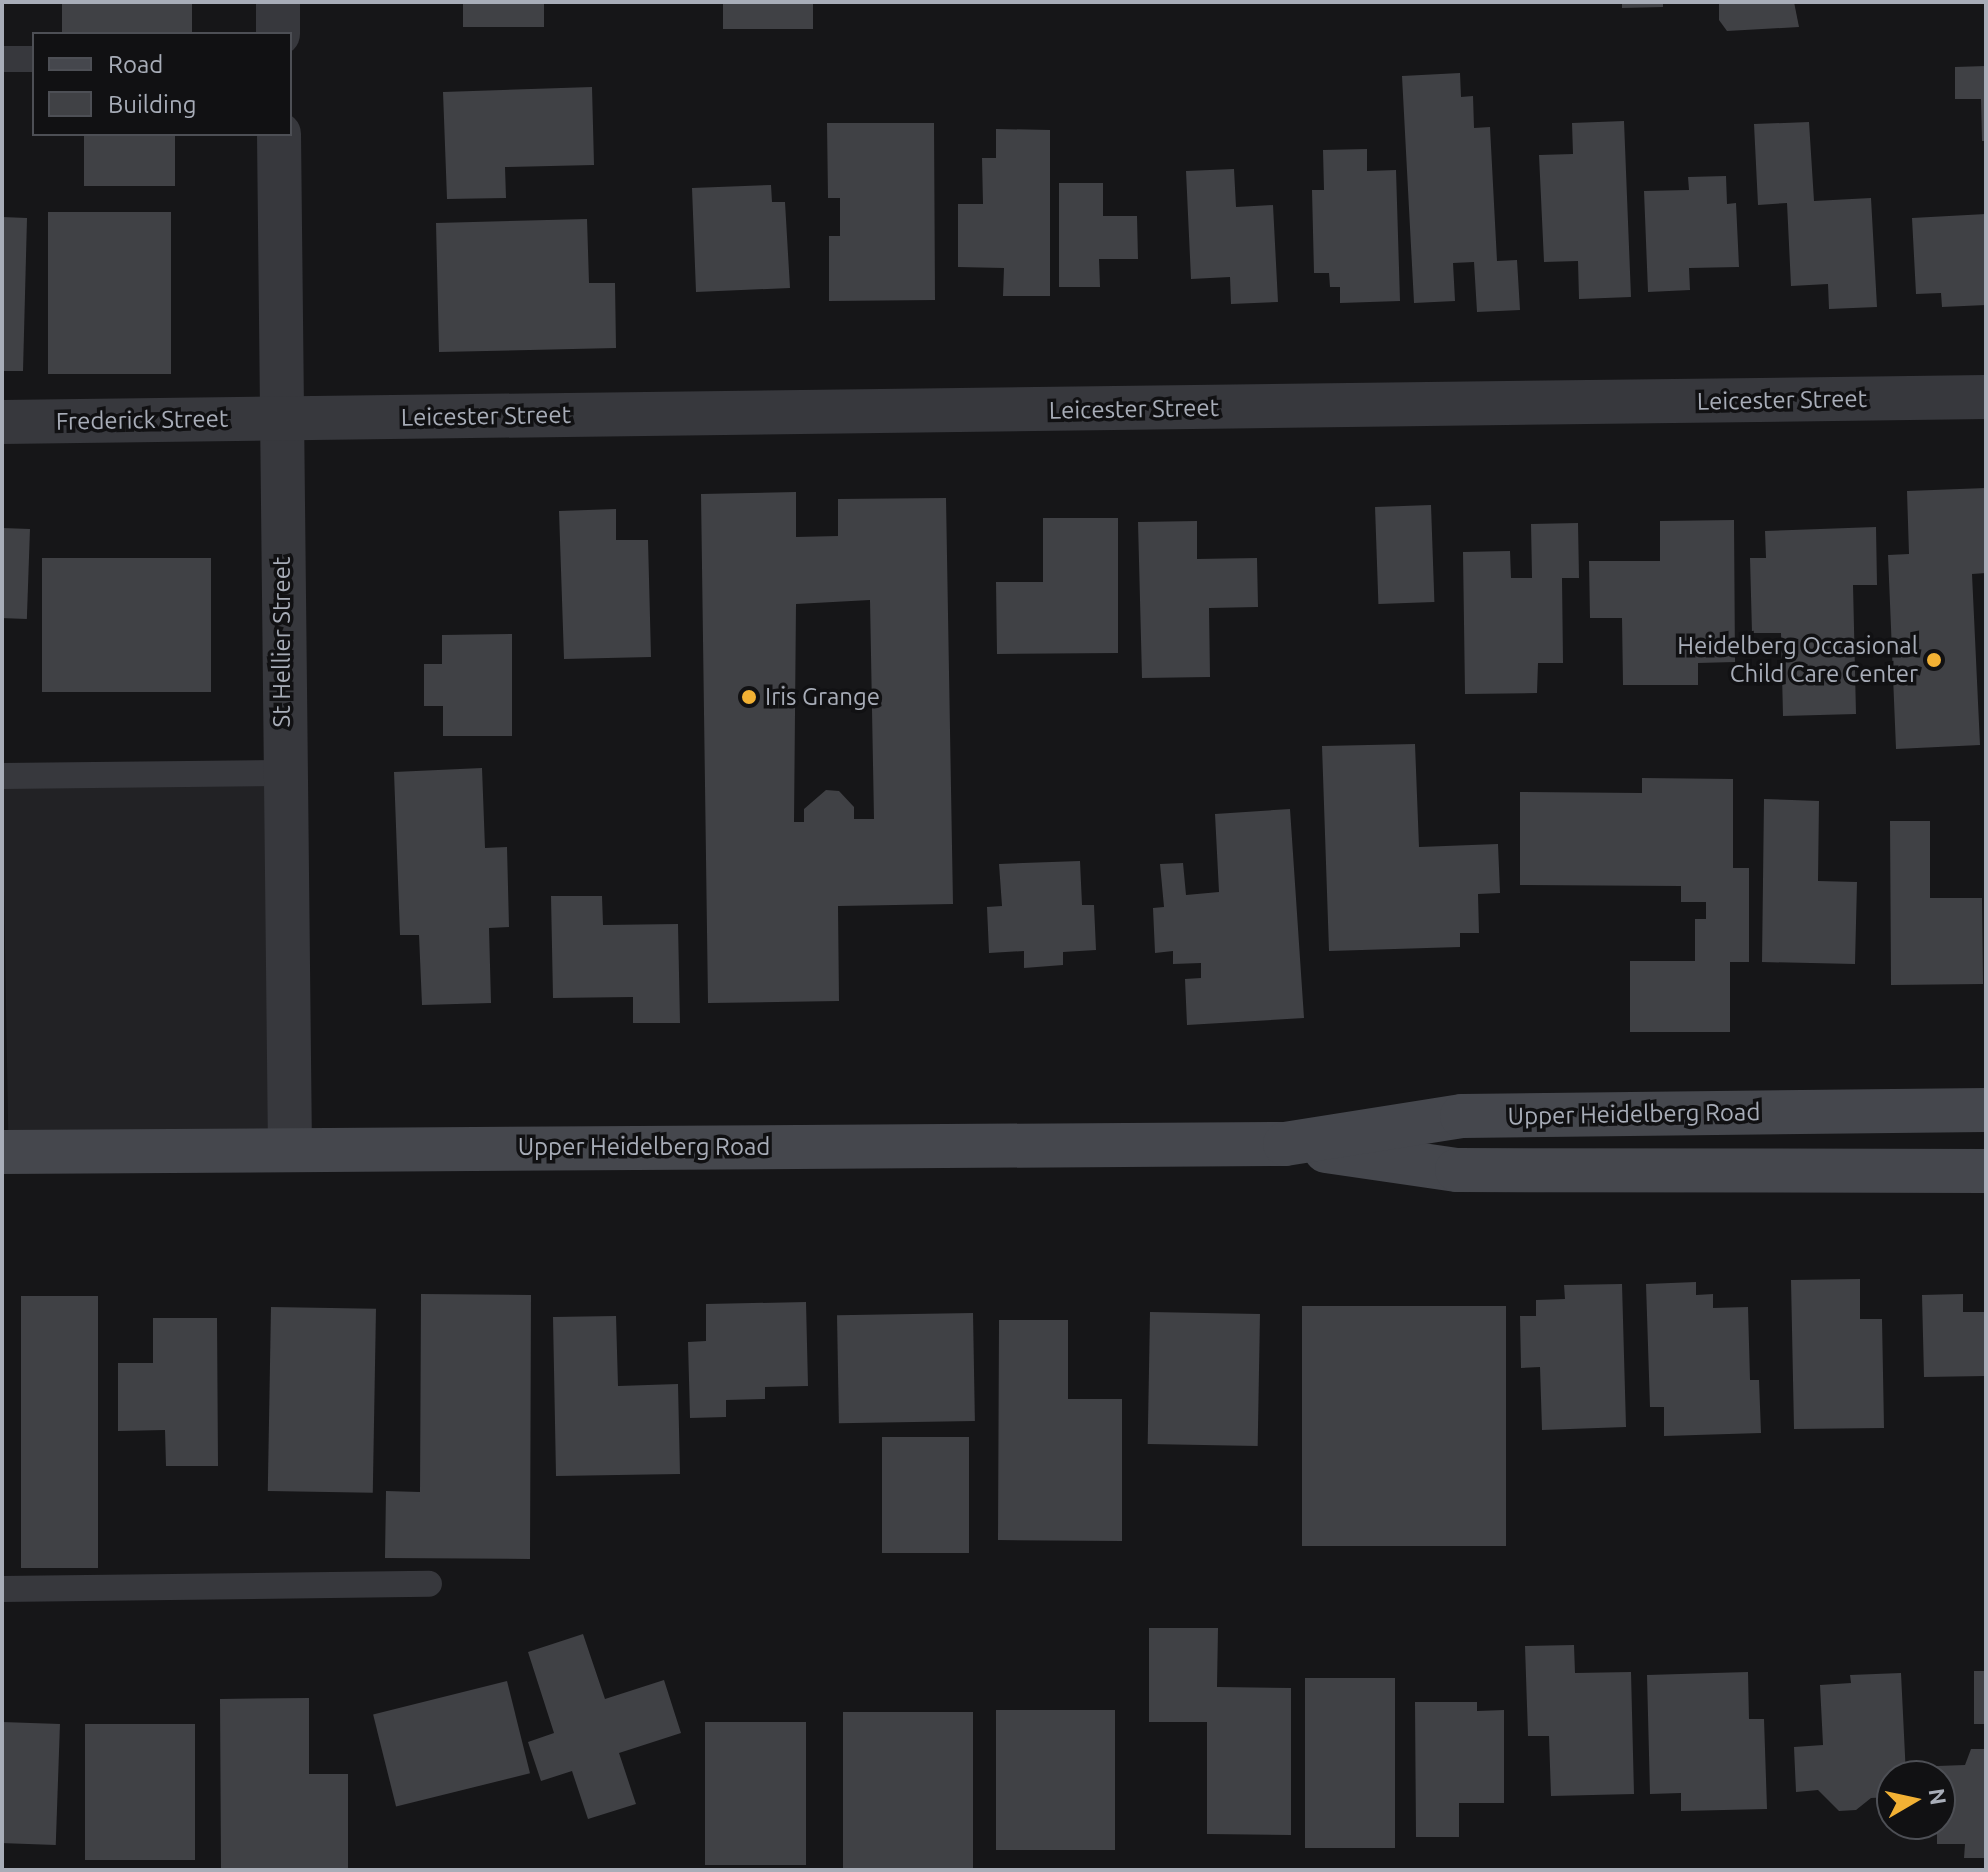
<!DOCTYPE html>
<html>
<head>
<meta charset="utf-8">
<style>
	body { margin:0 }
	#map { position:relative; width:1988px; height:1872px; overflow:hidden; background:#161618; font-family:Ubuntu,sans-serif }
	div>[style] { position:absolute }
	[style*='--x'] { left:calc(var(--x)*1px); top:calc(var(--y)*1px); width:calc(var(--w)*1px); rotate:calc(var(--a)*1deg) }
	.built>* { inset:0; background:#222225; transform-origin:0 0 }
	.building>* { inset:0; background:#404145; transform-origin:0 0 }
	.service>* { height:26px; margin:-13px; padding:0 13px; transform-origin:13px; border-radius:13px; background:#37383d }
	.minor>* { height:44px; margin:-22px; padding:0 22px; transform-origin:22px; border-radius:22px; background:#37383d }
	.secondary>* { height:44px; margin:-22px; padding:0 22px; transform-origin:22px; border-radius:22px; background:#45474d }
	.dots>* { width:22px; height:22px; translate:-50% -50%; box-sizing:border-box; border:4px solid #111113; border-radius:50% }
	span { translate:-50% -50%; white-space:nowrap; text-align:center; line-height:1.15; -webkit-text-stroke:7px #111113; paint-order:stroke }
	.street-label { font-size:24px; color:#a8adb8 }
	.poi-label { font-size:24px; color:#a8adb8 }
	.right { translate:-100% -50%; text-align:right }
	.left { translate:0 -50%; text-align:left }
	.frame { position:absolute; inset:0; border:4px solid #a8adb8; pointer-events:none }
	.legend { position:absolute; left:32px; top:32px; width:260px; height:104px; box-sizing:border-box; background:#111113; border:2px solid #4d4f55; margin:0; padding:10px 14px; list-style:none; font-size:24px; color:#a8adb8 }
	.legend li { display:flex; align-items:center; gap:16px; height:40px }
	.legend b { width:40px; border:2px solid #4d4f55 }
	.north { position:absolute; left:1876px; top:1760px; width:80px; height:80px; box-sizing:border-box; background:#111113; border:2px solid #4d4f55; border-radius:50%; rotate:81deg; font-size:22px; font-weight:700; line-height:32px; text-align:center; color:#a8adb8 }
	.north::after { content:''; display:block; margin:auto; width:28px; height:36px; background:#f2b134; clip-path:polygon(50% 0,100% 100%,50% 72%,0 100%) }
</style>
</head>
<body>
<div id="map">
	<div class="built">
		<i style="left:283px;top:773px;width:376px;height:281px;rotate:89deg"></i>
	</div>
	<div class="building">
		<i style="left:62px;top:2px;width:130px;height:32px"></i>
		<i style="left:463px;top:2px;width:81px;height:25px"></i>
		<i style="left:723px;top:2px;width:90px;height:27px"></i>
		<i style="clip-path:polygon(1622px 2px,1663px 2px,1663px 7px,1622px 8px)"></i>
		<i style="clip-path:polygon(1719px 2px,1794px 2px,1799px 27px,1727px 31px,1719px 20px)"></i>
		<i style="clip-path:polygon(1986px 66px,1986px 141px,1982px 141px,1981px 99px,1955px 99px,1955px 67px)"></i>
		<i style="clip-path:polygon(1460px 73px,1461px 97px,1473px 96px,1474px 128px,1490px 127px,1497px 261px,1517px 260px,1520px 310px,1477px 312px,1474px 262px,1453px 263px,1455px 301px,1414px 303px,1402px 76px)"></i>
		<i style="clip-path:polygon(592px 87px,594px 165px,505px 167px,506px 198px,447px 199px,443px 92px)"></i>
		<i style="clip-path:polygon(1624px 121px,1631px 297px,1579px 299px,1578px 261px,1544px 262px,1539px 155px,1573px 154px,1572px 123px)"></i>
		<i style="clip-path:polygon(1809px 122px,1814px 201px,1871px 198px,1877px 307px,1829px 309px,1828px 284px,1791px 286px,1787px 203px,1758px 205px,1754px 124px)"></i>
		<i style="clip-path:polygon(827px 123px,934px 123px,935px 300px,829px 301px,829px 236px,840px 236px,840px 198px,828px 198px)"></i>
		<i style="clip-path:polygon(996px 129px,1050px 130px,1050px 296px,1003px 296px,1004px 268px,958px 267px,958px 204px,983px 204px,982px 158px,996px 158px)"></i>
		<i style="left:84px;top:134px;width:91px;height:52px"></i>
		<i style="clip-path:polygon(1367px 149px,1367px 171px,1396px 170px,1400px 301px,1340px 303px,1340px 287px,1330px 287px,1329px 273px,1314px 273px,1312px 190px,1324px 190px,1323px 150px)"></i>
		<i style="clip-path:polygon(1234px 169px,1236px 207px,1273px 205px,1278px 302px,1231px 304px,1230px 277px,1191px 279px,1186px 171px)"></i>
		<i style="clip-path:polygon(1726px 176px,1727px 204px,1736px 203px,1739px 267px,1689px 268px,1690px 290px,1648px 292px,1644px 191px,1689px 190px,1688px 177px)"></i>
		<i style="clip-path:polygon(1059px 183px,1103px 183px,1103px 216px,1137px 216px,1138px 259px,1099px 259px,1100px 287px,1059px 287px)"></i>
		<i style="clip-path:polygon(771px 185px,772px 202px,785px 202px,790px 288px,696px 292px,692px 188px)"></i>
		<i style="left:48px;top:212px;width:123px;height:162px"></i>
		<i style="clip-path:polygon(1986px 214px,1986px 305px,1942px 307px,1941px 293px,1916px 294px,1912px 218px)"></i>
		<i style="clip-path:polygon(2px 217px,27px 218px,23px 371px,2px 371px)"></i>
		<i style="clip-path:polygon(587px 219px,589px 283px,615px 283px,616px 348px,439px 352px,436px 223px)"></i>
		<i style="clip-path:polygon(1986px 488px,1986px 573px,1972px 574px,1980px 745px,1896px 749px,1888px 555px,1909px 554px,1907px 491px)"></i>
		<i style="clip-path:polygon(evenodd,796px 492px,796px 537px,838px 536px,838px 499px,946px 498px,953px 904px,838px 906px,839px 1001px,708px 1003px,701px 494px,796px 492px,870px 600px,874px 819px,854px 819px,854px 807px,839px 791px,826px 790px,804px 809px,804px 822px,794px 822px,796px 604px,870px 600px)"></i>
		<i style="left:1431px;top:505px;width:97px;height:56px;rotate:88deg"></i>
		<i style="clip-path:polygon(616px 509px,616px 540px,648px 540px,651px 657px,564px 659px,559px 511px)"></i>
		<i style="clip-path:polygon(1043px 518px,1118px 518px,1118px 653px,997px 654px,996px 582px,1043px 582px)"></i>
		<i style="clip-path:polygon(1734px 520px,1735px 662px,1698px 663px,1698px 685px,1623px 685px,1622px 618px,1590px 618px,1589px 561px,1660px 561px,1660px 521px)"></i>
		<i style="clip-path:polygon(1197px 521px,1197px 559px,1257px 558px,1258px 607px,1209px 608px,1210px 677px,1142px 678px,1138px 522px)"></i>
		<i style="clip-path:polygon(1578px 523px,1579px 578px,1562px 578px,1563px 663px,1538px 663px,1537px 693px,1465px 694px,1463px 552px,1510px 551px,1511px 578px,1532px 578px,1531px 524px)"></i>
		<i style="clip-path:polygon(1876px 527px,1877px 585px,1853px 585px,1856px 714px,1783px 716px,1781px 633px,1752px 633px,1750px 558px,1766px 558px,1765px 531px)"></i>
		<i style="left:2px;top:528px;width:28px;height:90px;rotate:2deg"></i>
		<i style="left:211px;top:558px;width:134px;height:169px;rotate:90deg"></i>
		<i style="clip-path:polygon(512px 634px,512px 736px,443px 736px,443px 706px,424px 706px,424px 664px,442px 664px,442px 635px)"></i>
		<i style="clip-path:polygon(1415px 744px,1419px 847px,1498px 844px,1500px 893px,1478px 894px,1479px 933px,1460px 933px,1460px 947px,1329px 951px,1322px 746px)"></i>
		<i style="clip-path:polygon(482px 768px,485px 848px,507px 847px,509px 927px,489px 928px,491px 1003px,422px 1005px,419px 935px,400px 935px,394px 772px)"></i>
		<i style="clip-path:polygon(1642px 778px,1733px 779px,1733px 868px,1749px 868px,1749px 962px,1730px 962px,1730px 1032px,1630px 1032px,1630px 961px,1695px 961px,1695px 919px,1706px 919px,1706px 902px,1681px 902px,1681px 886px,1520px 885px,1520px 792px,1642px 793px)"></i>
		<i style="clip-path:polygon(1764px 799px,1819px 801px,1818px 881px,1857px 882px,1855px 964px,1762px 962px)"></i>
		<i style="clip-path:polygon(1290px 809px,1304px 1018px,1187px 1025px,1185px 979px,1201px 978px,1201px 963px,1173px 964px,1173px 951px,1155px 953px,1153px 908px,1164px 907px,1160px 864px,1183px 863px,1186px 895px,1219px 892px,1215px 814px)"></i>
		<i style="clip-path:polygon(1890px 821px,1930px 821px,1930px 898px,1982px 898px,1983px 984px,1891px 985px)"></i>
		<i style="clip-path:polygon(1080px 861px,1082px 905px,1094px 905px,1096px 950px,1063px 952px,1063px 965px,1024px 968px,1024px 951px,989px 953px,987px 907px,1002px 906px,999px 864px)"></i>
		<i style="clip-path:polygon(551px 896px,602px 896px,603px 925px,678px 924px,680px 1023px,633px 1023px,633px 997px,553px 998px)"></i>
		<i style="clip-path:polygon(1860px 1279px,1860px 1319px,1882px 1319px,1884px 1428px,1794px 1429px,1791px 1280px)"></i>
		<i style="clip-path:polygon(1696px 1282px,1696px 1295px,1713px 1294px,1713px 1308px,1748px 1307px,1750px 1380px,1759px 1380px,1761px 1433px,1664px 1436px,1664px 1407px,1650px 1407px,1646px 1284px)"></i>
		<i style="clip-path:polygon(1622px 1284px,1626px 1427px,1542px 1430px,1540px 1367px,1521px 1368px,1520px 1316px,1536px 1316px,1536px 1300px,1565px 1299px,1564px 1285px)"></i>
		<i style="clip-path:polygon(421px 1294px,531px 1295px,530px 1559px,385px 1558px,386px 1491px,420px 1492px)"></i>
		<i style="clip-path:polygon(1963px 1294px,1963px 1312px,1986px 1312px,1986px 1376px,1924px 1377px,1922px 1295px)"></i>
		<i style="left:98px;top:1296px;width:272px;height:77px;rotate:90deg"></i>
		<i style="clip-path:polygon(806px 1302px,808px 1386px,765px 1387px,765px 1399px,726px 1400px,726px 1417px,690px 1418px,688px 1342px,706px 1341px,706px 1304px)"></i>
		<i style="left:1302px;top:1306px;width:204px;height:240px"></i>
		<i style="left:271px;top:1307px;width:105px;height:184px;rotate:1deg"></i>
		<i style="left:1150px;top:1312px;width:110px;height:132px;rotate:1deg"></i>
		<i style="left:973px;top:1313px;width:108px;height:136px;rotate:89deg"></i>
		<i style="clip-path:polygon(616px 1316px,618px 1386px,678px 1384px,680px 1474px,556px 1476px,553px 1317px)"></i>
		<i style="clip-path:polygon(153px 1318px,217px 1318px,218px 1466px,166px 1466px,165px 1430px,118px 1431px,118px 1363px,153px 1363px)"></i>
		<i style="clip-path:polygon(999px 1320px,1068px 1320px,1068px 1399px,1122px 1399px,1122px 1541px,998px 1540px)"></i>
		<i style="left:969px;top:1437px;width:116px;height:87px;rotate:90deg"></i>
		<i style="clip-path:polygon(1149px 1628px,1218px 1628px,1217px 1687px,1291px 1688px,1291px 1835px,1207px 1834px,1207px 1722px,1149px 1722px)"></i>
		<i style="clip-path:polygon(583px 1634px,605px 1699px,664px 1680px,681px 1733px,619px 1753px,636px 1804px,588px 1819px,572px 1771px,541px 1781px,528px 1742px,554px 1733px,528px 1652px)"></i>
		<i style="clip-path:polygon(1574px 1645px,1575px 1673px,1631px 1672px,1634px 1794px,1551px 1796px,1549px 1736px,1528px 1736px,1525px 1646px)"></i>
		<i style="left:1974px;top:1671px;width:12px;height:53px"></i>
		<i style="clip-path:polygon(1748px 1672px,1749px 1719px,1764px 1719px,1767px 1809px,1681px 1811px,1681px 1793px,1650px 1794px,1647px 1675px)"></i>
		<i style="clip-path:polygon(1901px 1673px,1906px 1776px,1892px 1776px,1892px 1797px,1871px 1798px,1856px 1810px,1839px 1811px,1818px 1790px,1796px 1792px,1794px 1747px,1823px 1745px,1820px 1685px,1851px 1683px,1850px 1675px)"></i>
		<i style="left:1395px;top:1678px;width:170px;height:90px;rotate:90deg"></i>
		<i style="left:507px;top:1681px;width:95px;height:138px;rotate:76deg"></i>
		<i style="clip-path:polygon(309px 1698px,309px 1774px,348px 1774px,348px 1870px,221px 1870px,220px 1699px)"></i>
		<i style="clip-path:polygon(1415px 1702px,1477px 1702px,1477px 1711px,1504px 1710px,1504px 1803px,1459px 1803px,1459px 1837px,1416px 1837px)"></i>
		<i style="left:996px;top:1710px;width:119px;height:140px"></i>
		<i style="left:843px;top:1712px;width:130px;height:156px"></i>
		<i style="left:2px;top:1722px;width:58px;height:121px;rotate:2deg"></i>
		<i style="left:705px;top:1722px;width:101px;height:143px"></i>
		<i style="left:85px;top:1724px;width:110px;height:136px"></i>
		<i style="clip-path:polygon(1971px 1749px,1986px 1749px,1986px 1858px,1964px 1858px,1965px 1844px,1937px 1844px,1937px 1766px,1965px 1765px)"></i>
	</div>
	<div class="service">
		<i style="--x:2;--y:59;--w:32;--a:0"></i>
		<i style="--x:2;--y:776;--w:281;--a:-0.6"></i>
		<i style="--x:2;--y:1589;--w:427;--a:-0.7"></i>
	</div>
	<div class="minor">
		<i style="--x:278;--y:2;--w:32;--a:90"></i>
		<i style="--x:279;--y:134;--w:1015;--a:89.38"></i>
		<i style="--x:2;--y:422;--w:1984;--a:-0.72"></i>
	</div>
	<div class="secondary">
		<i style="--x:1326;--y:1151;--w:132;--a:8.3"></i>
		<i style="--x:1457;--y:1170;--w:529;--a:0.11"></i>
		<i style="--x:2;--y:1152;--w:1283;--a:-0.36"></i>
		<i style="--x:1285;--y:1144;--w:179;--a:-9"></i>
		<i style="--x:1462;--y:1116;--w:524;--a:-0.66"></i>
	</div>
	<div class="dots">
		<i style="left:1934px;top:660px;background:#f2b134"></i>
		<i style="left:749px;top:697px;background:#f2b134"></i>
	</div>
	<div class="street-label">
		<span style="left:1782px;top:400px;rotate:-1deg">Leicester Street</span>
		<span style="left:1134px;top:409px;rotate:-1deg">Leicester Street</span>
		<span style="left:486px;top:416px;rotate:-1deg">Leicester Street</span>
		<span style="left:142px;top:420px;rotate:-1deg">Frederick Street</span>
		<span style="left:282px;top:642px;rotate:-90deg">St Hellier Street</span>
		<span style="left:1634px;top:1114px;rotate:-1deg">Upper Heidelberg Road</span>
		<span style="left:644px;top:1147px">Upper Heidelberg Road</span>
	</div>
	<div class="poi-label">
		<span class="right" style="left:1918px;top:660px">Heidelberg Occasional<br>Child Care Center</span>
		<span class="left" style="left:765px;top:697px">Iris Grange</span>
	</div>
	<div class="frame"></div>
	<ul class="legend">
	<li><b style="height:10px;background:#45474d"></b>Road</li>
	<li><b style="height:22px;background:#404145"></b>Building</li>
	</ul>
	<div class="north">N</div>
</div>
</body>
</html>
